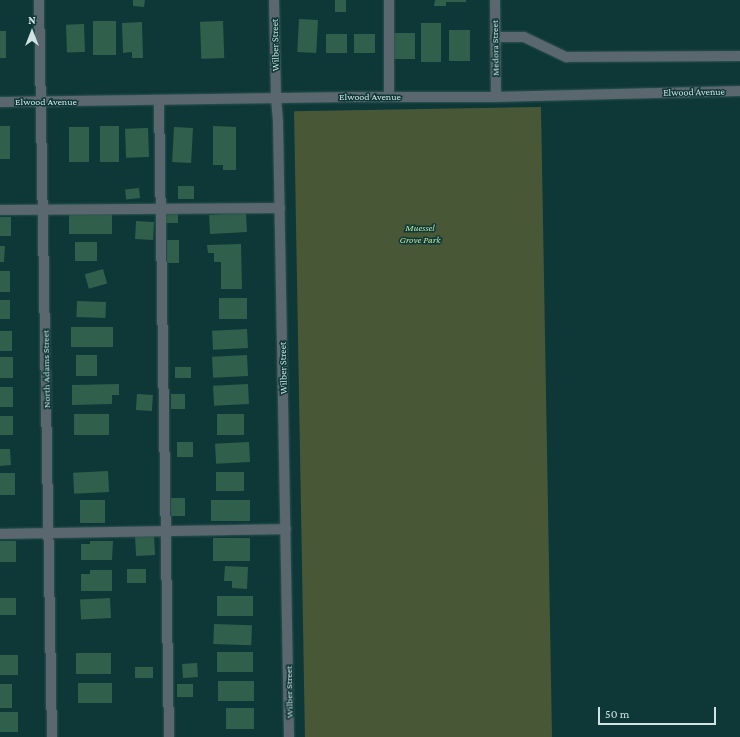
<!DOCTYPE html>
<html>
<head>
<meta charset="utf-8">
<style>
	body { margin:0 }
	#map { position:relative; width:740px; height:737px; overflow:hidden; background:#0e3737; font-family:"Crimson Pro",serif }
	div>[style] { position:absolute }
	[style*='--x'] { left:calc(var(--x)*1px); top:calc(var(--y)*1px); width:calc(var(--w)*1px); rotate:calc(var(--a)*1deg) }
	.green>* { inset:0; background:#485836; transform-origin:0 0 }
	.building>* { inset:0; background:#30604b; transform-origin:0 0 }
	.roads { filter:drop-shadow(0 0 1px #2d5352) drop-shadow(0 0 1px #2d5352) }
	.minor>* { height:10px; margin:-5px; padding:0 5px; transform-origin:5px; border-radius:5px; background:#5a676e }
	span { translate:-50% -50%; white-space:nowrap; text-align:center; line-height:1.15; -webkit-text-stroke:3px #0e3737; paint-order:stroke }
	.street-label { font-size:10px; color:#cee3e2 }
	.park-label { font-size:10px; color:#c0e19e; font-style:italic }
	.north { position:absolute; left:12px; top:12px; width:40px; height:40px; -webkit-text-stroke:3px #0e3737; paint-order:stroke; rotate:0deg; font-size:11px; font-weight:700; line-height:16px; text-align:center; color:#cee3e2 }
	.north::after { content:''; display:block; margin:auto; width:14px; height:18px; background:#cee3e2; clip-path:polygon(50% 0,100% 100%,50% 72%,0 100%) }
	.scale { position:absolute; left:598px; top:707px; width:118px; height:18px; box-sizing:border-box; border:2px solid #cee3e2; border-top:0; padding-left:5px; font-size:12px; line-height:14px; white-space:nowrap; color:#cee3e2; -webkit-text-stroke:3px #0e3737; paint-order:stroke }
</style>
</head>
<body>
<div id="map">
	<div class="green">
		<i style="left:541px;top:107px;width:630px;height:247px;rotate:89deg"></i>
	</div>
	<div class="building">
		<i style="clip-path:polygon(133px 0,145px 0,144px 7px,133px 6px)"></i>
		<i style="left:335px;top:0;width:11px;height:12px"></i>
		<i style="clip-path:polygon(435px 0,466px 0,466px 2px,446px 2px,446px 6px,434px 6px)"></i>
		<i style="left:299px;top:19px;width:19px;height:33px;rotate:3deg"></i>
		<i style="left:93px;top:21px;width:23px;height:34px"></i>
		<i style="left:223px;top:21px;width:37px;height:23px;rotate:88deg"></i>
		<i style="clip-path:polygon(142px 22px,143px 58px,132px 58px,132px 52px,123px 53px,122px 23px)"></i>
		<i style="left:421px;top:23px;width:20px;height:39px"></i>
		<i style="left:84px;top:24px;width:28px;height:18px;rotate:88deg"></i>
		<i style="left:449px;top:30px;width:21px;height:31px"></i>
		<i style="left:0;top:31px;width:6px;height:27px"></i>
		<i style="left:415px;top:33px;width:26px;height:25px;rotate:90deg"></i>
		<i style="left:326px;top:34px;width:21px;height:19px"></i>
		<i style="left:354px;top:34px;width:21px;height:19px"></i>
		<i style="left:0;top:126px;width:10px;height:33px"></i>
		<i style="left:100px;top:126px;width:19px;height:36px"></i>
		<i style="clip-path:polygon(213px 126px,236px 127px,236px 170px,223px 170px,223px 165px,213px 165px)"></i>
		<i style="left:69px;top:127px;width:20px;height:35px"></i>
		<i style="left:174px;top:127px;width:19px;height:35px;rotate:3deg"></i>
		<i style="left:148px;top:128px;width:29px;height:23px;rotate:88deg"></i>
		<i style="left:178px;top:186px;width:16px;height:13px"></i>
		<i style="left:139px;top:188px;width:10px;height:14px;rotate:84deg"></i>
		<i style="left:164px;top:212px;width:14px;height:11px"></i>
		<i style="left:246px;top:213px;width:19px;height:37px;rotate:87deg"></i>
		<i style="left:112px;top:214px;width:20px;height:43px;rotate:90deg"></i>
		<i style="left:0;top:217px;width:11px;height:19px"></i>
		<i style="left:136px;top:221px;width:18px;height:18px;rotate:3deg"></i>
		<i style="left:167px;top:240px;width:12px;height:23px"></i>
		<i style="left:97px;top:242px;width:19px;height:22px;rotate:90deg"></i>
		<i style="clip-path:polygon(241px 244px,242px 289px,221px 289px,221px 262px,214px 262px,214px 253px,208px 253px,207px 245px)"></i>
		<i style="clip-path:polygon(0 246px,5px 246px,4px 262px,0 262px)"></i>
		<i style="left:103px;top:269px;width:15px;height:19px;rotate:74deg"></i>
		<i style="left:0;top:271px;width:10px;height:21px"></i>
		<i style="left:247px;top:298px;width:21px;height:28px;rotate:90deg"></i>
		<i style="left:0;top:300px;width:10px;height:19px"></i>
		<i style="left:77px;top:301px;width:29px;height:16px;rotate:2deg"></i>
		<i style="left:113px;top:327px;width:20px;height:42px;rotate:90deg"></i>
		<i style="left:247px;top:329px;width:19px;height:35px;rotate:87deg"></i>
		<i style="left:0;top:331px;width:12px;height:20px"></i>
		<i style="left:76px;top:355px;width:21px;height:21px"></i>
		<i style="left:247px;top:355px;width:21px;height:35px;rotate:87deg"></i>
		<i style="left:13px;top:357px;width:21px;height:13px;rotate:90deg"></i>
		<i style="left:175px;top:367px;width:16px;height:11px"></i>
		<i style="clip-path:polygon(119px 384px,119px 395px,112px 395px,112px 404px,72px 405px,72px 385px)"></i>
		<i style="left:248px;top:384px;width:20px;height:35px;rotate:87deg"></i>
		<i style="left:0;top:387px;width:13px;height:20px"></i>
		<i style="left:137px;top:394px;width:16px;height:16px;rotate:4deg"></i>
		<i style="left:185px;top:394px;width:15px;height:14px;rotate:90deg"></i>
		<i style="left:74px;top:414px;width:35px;height:21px"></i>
		<i style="left:217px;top:414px;width:27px;height:21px"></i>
		<i style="left:0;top:416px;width:13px;height:19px"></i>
		<i style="left:177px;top:442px;width:16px;height:15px"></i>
		<i style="left:249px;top:442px;width:20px;height:34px;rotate:87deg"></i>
		<i style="clip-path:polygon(0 449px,10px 449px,11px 465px,0 466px)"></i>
		<i style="left:108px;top:471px;width:21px;height:35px;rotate:87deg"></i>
		<i style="left:216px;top:472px;width:28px;height:19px"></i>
		<i style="left:0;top:473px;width:15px;height:22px"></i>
		<i style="left:171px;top:498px;width:14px;height:18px"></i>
		<i style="left:80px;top:500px;width:25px;height:23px"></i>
		<i style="left:211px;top:500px;width:39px;height:21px"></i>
		<i style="left:154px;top:535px;width:20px;height:19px;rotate:87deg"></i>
		<i style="left:213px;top:538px;width:37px;height:23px"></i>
		<i style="left:0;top:541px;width:16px;height:21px"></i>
		<i style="clip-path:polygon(90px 541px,113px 541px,112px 560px,81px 560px,81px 544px,90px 544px)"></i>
		<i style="clip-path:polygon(225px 566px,248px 567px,247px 589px,232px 588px,232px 581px,224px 581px)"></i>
		<i style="left:127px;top:569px;width:19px;height:14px"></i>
		<i style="clip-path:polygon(90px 570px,112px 570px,112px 591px,81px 591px,81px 574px,90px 574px)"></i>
		<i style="left:217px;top:596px;width:36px;height:20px"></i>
		<i style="left:0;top:598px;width:16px;height:17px"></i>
		<i style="left:110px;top:598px;width:20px;height:30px;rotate:87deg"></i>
		<i style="left:214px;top:624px;width:38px;height:20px;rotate:2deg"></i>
		<i style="left:253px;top:652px;width:20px;height:36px;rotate:90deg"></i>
		<i style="left:111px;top:653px;width:21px;height:35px;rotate:90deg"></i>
		<i style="left:0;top:655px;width:18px;height:20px"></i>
		<i style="left:197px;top:663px;width:14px;height:15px;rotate:86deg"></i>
		<i style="left:135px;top:667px;width:18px;height:11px"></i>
		<i style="left:254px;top:681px;width:20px;height:36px;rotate:90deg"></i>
		<i style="left:112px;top:683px;width:20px;height:34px;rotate:90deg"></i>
		<i style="left:0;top:684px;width:12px;height:24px"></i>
		<i style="left:177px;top:684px;width:16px;height:13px"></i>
		<i style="left:254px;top:708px;width:21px;height:28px;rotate:90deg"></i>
		<i style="left:18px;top:712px;width:20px;height:18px;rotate:90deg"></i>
	</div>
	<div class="roads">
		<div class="minor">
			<i style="--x:39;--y:0;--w:737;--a:88.99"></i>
			<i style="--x:274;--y:0;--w:98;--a:88.8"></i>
			<i style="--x:276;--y:98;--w:25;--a:85"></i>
			<i style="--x:278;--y:123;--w:614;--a:88.97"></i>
			<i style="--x:389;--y:0;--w:97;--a:90"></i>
			<i style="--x:495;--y:0;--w:97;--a:89.4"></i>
			<i style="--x:495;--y:37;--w:29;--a:0"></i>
			<i style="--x:524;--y:37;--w:47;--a:25.5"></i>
			<i style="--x:566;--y:57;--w:174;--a:-0.3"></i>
			<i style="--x:159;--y:101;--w:636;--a:89.1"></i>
			<i style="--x:0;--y:102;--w:351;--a:-0.8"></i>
			<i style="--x:351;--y:97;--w:145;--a:0"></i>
			<i style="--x:496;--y:97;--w:244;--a:-1.4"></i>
			<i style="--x:0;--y:210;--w:280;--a:-0.4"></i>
			<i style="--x:0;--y:534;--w:286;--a:-1"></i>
		</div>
	</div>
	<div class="street-label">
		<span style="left:275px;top:45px;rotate:-91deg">Wilber Street</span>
		<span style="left:495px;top:48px;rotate:-91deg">Medora Street</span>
		<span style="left:694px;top:92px;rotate:-1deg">Elwood Avenue</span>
		<span style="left:370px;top:97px">Elwood Avenue</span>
		<span style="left:46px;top:102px">Elwood Avenue</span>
		<span style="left:283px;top:368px;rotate:-91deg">Wilber Street</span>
		<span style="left:46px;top:369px;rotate:-91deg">North Adams Street</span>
		<span style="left:289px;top:692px;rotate:-91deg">Wilber Street</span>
	</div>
	<div class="park-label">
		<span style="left:420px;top:233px">Muessel<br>Grove Park</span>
	</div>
	<div class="north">N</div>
	<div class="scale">50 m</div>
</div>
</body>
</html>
